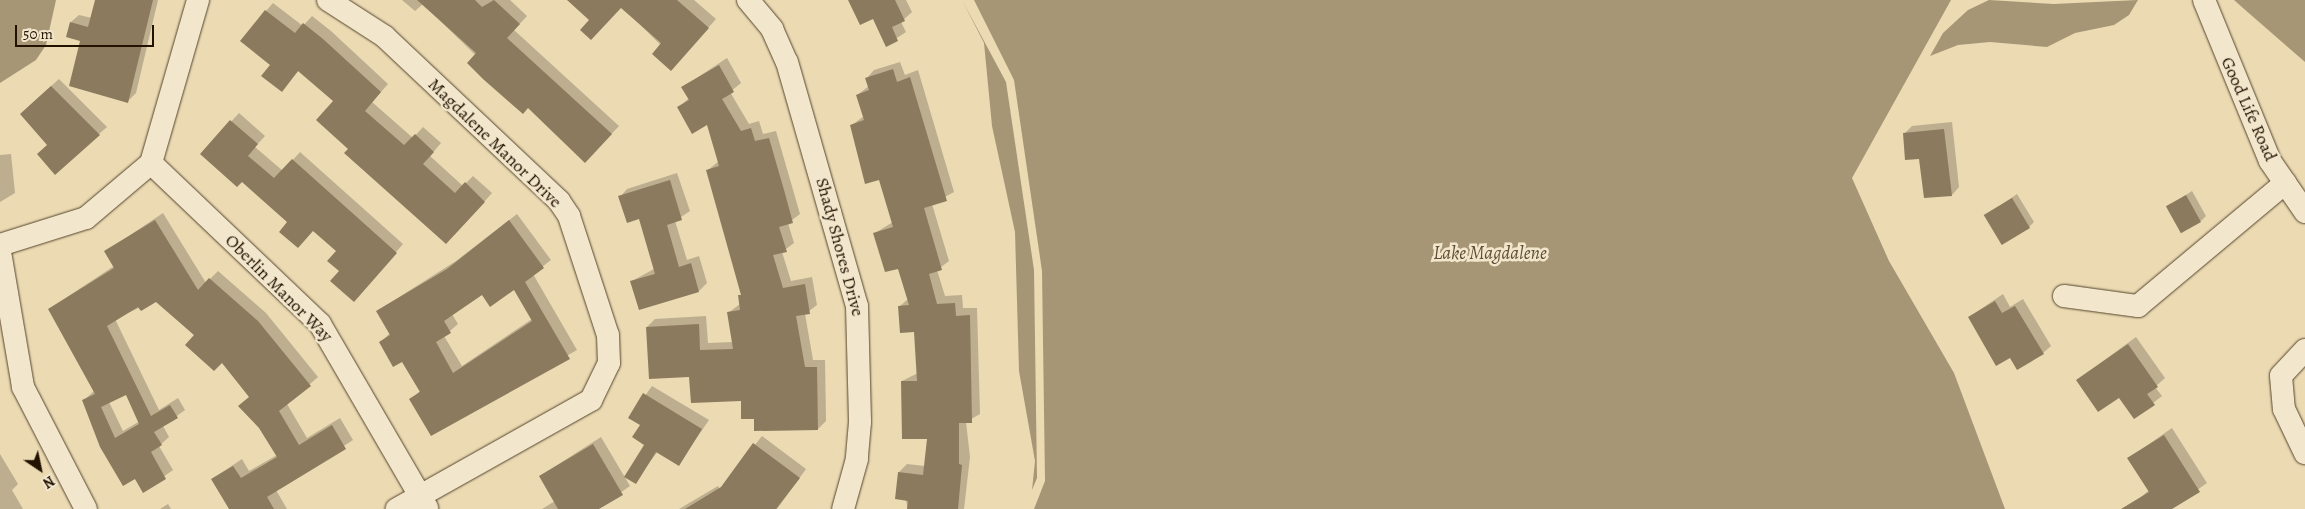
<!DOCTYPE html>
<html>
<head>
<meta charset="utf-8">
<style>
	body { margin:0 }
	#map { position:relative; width:2305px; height:509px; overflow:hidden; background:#ebdab2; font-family:Alegreya,serif }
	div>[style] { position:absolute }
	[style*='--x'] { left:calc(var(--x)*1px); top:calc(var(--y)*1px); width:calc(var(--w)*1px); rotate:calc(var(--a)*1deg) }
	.water>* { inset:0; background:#a79675 }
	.shadow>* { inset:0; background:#0003 }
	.building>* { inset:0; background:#8b7a5d; transform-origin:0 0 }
	.roads { filter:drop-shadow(0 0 1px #55442c) drop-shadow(0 0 1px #55442c) }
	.minor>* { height:22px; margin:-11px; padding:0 11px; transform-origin:11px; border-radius:11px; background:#f2e7cd }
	span { translate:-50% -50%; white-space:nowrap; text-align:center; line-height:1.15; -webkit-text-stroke:5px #f2e7cd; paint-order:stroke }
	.street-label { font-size:18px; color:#231200 }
	.water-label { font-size:19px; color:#5e4d35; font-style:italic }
	.north { position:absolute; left:15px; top:444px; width:50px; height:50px; -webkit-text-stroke:4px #f2e7cd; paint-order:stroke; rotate:146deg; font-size:14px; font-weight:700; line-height:20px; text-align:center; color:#231200 }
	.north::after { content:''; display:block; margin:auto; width:18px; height:22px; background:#231200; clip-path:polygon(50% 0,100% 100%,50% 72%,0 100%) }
	.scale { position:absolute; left:15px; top:25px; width:139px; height:22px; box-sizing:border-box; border:2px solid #231200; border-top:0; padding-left:6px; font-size:15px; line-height:18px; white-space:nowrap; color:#231200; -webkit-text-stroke:4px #f2e7cd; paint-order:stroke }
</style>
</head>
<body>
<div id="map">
	<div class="water">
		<i style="clip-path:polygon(0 0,56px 0,46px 45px,36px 60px,0 83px)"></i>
		<i style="clip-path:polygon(962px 0,1006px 82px,1034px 270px,1037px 478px,1032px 490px,1035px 461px,1019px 371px,1015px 232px,992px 126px,984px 43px)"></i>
		<i style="clip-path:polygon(974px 0,1951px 0,1852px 178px,1889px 261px,1954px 373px,2005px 509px,1034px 509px,1045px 481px,1042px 271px,1014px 80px)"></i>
		<i style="clip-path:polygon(1989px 0,2054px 4px,2138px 0,2129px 15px,2114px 25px,2075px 33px,2047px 47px,1990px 42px,1958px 45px,1930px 56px,1943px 33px,1968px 10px)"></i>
		<i style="clip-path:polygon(2234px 0,2305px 0,2305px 62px,2243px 8px)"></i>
	</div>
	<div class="shadow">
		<i style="clip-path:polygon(97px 0,158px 0,136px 93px,128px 101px,71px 22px,79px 15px,92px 18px)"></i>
		<i style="clip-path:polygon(402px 0,510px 0,527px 16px,514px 30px,619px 126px,585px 162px,423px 4px,415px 11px)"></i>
		<i style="clip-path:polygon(569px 0,694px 0,716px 19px,678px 62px,621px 6px,591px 20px)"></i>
		<i style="clip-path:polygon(850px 0,906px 0,912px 12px,901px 22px,906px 32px,886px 45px,874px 18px)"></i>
		<i style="clip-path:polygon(273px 3px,303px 26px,312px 16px,331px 31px,388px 84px,372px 102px,413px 138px,423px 127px,441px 143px,430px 156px,463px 186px,473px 176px,492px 193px,454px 235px,350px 148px,335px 101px,299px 70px,289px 82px,272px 65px,266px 11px)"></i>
		<i style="clip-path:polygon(727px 58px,741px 83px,730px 92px,749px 124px,759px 121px,763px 134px,776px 131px,800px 214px,788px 223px,794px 243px,782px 252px,791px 281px,812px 277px,817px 305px,805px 314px,813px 360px,825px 360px,826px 421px,818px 429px,755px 417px,742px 400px,691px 376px,647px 327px,655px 319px,706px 316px,708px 343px,733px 342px,728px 313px,740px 304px,742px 293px,708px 170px,719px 161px,708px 123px,678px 108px,689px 98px,683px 87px)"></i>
		<i style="clip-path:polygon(900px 62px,905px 75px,918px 70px,954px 192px,932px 204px,949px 261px,937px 270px,945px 296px,962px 295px,963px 308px,977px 308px,980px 414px,966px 422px,970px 457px,964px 509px,908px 509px,899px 472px,907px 464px,925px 466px,928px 438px,902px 381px,918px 373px,915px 331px,899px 307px,908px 299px,899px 267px,875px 233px,893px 222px,880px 178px,852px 125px,864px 116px,857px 95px,869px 86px,867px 78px,874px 70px)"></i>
		<i style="clip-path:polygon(59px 79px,107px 127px,99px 134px,29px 106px)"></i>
		<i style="clip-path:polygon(239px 113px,265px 136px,255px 147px,283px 171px,300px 152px,403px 244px,361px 292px,341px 271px,337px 251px,314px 230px,289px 222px,242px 180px,202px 154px)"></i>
		<i style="clip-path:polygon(1952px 122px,1959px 187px,1952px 195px,1904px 134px,1912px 126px)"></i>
		<i style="clip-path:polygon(11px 154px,15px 193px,0 202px,0 155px)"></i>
		<i style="clip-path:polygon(677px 173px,690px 211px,675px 221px,687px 260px,699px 256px,707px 283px,699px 291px,640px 308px,632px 281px,654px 269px,640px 218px,620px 197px,627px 189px)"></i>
		<i style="clip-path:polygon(2192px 191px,2206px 216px,2201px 221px,2167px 207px)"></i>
		<i style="clip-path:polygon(2017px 194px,2034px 222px,2029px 227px,1985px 216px)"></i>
		<i style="clip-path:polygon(evenodd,163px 213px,206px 283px,218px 271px,266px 313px,318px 377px,287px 404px,307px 438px,340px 418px,353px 440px,276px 490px,287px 509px,230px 509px,212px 479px,242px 459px,249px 471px,277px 455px,250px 396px,222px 361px,156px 300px,115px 319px,159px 410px,178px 398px,185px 410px,163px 426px,169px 437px,159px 446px,173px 470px,143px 491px,84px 400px,94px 391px,49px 309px,114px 266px,105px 252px,163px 213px,127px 394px,140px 421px,123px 431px,109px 402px,127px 394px)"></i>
		<i style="clip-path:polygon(evenodd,517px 214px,551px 260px,533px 274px,577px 350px,431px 434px,411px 399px,421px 390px,403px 360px,380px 343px,390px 333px,377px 311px,456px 261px,517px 214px,514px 288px,532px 319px,462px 366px,444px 336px,458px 324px,452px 314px,482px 293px,514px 288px)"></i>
		<i style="clip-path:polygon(2003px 294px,2010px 307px,2023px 299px,2051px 346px,2043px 353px,2010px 356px,1969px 317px)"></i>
		<i style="clip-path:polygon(2136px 337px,2165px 378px,2155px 387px,2162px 396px,2134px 418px,2119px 396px,2077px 380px)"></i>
		<i style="clip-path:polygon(652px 386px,709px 420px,679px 464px,658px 451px,635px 482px,646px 444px,641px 424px,630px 417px)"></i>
		<i style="clip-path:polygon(2172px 428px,2207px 483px,2170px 509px,2143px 509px,2138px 500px,2149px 490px,2129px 458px)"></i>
		<i style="clip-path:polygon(762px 436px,806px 469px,777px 509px,679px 509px,718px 486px,720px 489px)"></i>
		<i style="clip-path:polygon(601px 437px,630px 486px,597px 509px,542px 509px,555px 501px,540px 476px)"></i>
		<i style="clip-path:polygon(0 454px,18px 484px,12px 490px,23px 509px,0 509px)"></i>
		<i style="clip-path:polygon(168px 504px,171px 509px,160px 509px)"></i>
	</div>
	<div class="building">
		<i style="clip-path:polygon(95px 0,153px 0,128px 103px,69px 86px,80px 41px,66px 37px,70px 22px,88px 27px)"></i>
		<i style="clip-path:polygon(417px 0,475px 0,482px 7px,494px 0,520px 24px,507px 38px,612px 134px,585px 163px,528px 108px,523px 114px,483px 79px,467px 63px,476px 53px)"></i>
		<i style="clip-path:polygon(567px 0,677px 0,709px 28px,671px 71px,652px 54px,661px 43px,621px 8px,591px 40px,580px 30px,589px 20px)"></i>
		<i style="clip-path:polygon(848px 0,895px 0,905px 21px,892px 27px,898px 41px,886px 47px,873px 19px,860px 25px)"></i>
		<i style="clip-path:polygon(265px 10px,295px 33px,303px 23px,323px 39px,381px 92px,365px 111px,404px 145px,415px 134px,434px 152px,423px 164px,455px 193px,465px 182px,485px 202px,446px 244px,344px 153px,348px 149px,316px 120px,333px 101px,298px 71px,282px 92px,261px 76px,270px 65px,240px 41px)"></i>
		<i style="clip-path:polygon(719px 65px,734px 92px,722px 99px,741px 131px,751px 128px,755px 141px,769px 138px,784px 190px,793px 223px,779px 227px,787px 252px,773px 255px,783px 288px,805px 284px,810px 314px,796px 316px,805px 367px,817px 367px,818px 430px,754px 431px,754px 419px,741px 419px,741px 401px,691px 403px,689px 377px,649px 379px,646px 327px,699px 324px,700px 350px,733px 349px,727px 312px,740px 310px,738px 295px,741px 295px,706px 170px,719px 166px,707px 125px,692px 134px,677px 107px,689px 100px,681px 87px)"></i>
		<i style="clip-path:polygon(893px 69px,897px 82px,910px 77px,947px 201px,924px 208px,942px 270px,929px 274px,937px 304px,955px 303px,956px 316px,970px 315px,972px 423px,959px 423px,959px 464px,962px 465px,958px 509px,907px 509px,908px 501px,895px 499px,898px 472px,923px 475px,927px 439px,902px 439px,901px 381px,917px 381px,914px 332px,900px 333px,898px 306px,909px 305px,898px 269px,885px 272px,873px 233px,893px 227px,879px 180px,865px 184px,850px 125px,864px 120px,856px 95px,869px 90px,865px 78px)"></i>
		<i style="clip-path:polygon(51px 86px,100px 135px,55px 175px,37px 154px,47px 145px,20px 114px)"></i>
		<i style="clip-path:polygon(230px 120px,258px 144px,248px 156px,274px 178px,292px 159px,397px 253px,354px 302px,330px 281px,339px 271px,327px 261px,336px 251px,313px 231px,298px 248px,279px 232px,287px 222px,242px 182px,237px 187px,200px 154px)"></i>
		<i style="clip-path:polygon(1944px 129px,1952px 196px,1924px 198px,1919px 159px,1905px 160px,1903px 133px)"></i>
		<i style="clip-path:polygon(670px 180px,682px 220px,667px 225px,679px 267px,691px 263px,699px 292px,639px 310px,630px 281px,655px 274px,639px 219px,627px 223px,618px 196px)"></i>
		<i style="left:2186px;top:195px;width:31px;height:23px;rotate:61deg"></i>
		<i style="left:2012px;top:198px;width:35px;height:33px;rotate:59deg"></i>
		<i style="clip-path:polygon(evenodd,155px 220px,198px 290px,209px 278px,258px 321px,311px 386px,279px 411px,299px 445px,332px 425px,346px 449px,267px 497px,274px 509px,229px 509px,211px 479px,233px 466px,241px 478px,277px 457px,259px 428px,238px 406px,249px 397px,222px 363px,214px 371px,185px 345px,194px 335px,156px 302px,141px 311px,138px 307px,107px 326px,151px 416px,170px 405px,178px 418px,154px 432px,162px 445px,151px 452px,166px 479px,143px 493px,135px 479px,123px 486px,100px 447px,82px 400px,95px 394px,48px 309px,114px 268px,104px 251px,155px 220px,126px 395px,139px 424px,115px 438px,101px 407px,126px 395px)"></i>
		<i style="clip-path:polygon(evenodd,509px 220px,544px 268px,525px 282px,570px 359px,431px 436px,409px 399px,420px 392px,402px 362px,393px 367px,379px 342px,390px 335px,376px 311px,447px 269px,509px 220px,514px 290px,532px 321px,453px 373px,436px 342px,451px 333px,444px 321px,482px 295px,490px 307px,514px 290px)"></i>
		<i style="clip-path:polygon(1995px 301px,2002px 313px,2015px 306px,2044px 354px,2017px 370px,2010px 358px,1996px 366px,1968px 317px)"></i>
		<i style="clip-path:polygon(2128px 344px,2158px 387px,2147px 394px,2155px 405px,2134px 419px,2119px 398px,2098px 412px,2076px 380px)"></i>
		<i style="clip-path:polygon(643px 393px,702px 429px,679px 466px,656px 452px,636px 484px,624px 477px,644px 445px,632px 437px,640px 425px,628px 418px)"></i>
		<i style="clip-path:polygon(2164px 435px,2200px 492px,2172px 509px,2121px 509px,2149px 492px,2127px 458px)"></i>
		<i style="clip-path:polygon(753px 443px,800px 478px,776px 509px,685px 509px,721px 487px)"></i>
		<i style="clip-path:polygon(593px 444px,623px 495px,599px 509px,558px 509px,539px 476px)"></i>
	</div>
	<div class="roads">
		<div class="minor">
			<i style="--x:328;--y:0;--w:67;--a:32.7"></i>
			<i style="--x:384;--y:36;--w:241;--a:43.3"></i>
			<i style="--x:559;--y:201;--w:18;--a:56"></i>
			<i style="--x:569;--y:216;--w:125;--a:71.9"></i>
			<i style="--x:608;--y:335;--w:28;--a:88"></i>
			<i style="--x:609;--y:363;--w:41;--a:115.9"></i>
			<i style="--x:591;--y:400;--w:223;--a:150.7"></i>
			<i style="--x:748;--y:0;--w:38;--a:50"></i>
			<i style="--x:772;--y:29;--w:36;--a:66"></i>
			<i style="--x:787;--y:62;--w:254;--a:74"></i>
			<i style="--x:857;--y:306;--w:116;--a:88.5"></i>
			<i style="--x:860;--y:422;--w:37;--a:95"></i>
			<i style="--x:857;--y:459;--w:52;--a:105.6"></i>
			<i style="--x:2204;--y:0;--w:174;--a:67.7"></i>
			<i style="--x:2270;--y:161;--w:62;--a:55.5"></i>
			<i style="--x:151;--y:163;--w:233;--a:43.6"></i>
			<i style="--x:320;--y:324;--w:213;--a:59.8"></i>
			<i style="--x:0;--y:245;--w:90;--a:-17.4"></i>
			<i style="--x:86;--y:218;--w:85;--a:-40.2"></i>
			<i style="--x:151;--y:163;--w:170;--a:-73.9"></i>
			<i style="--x:0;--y:252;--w:137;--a:80.3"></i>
			<i style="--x:23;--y:387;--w:137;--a:62.7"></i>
			<i style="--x:2064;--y:296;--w:75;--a:7.7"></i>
			<i style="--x:2138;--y:306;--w:192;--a:-39.9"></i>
			<i style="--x:2305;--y:350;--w:35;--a:133"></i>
			<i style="--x:2281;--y:376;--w:33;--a:85"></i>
			<i style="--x:2284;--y:409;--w:49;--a:64.5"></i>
		</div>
	</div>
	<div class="street-label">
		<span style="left:2249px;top:109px;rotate:66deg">Good Life Road</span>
		<span style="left:495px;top:143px;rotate:44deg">Magdalene Manor Drive</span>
		<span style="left:840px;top:247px;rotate:75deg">Shady Shores Drive</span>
		<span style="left:279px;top:288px;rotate:45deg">Oberlin Manor Way</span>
	</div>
	<div class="water-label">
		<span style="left:1490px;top:254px">Lake Magdalene</span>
	</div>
	<div class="north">N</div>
	<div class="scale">50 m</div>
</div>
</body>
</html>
